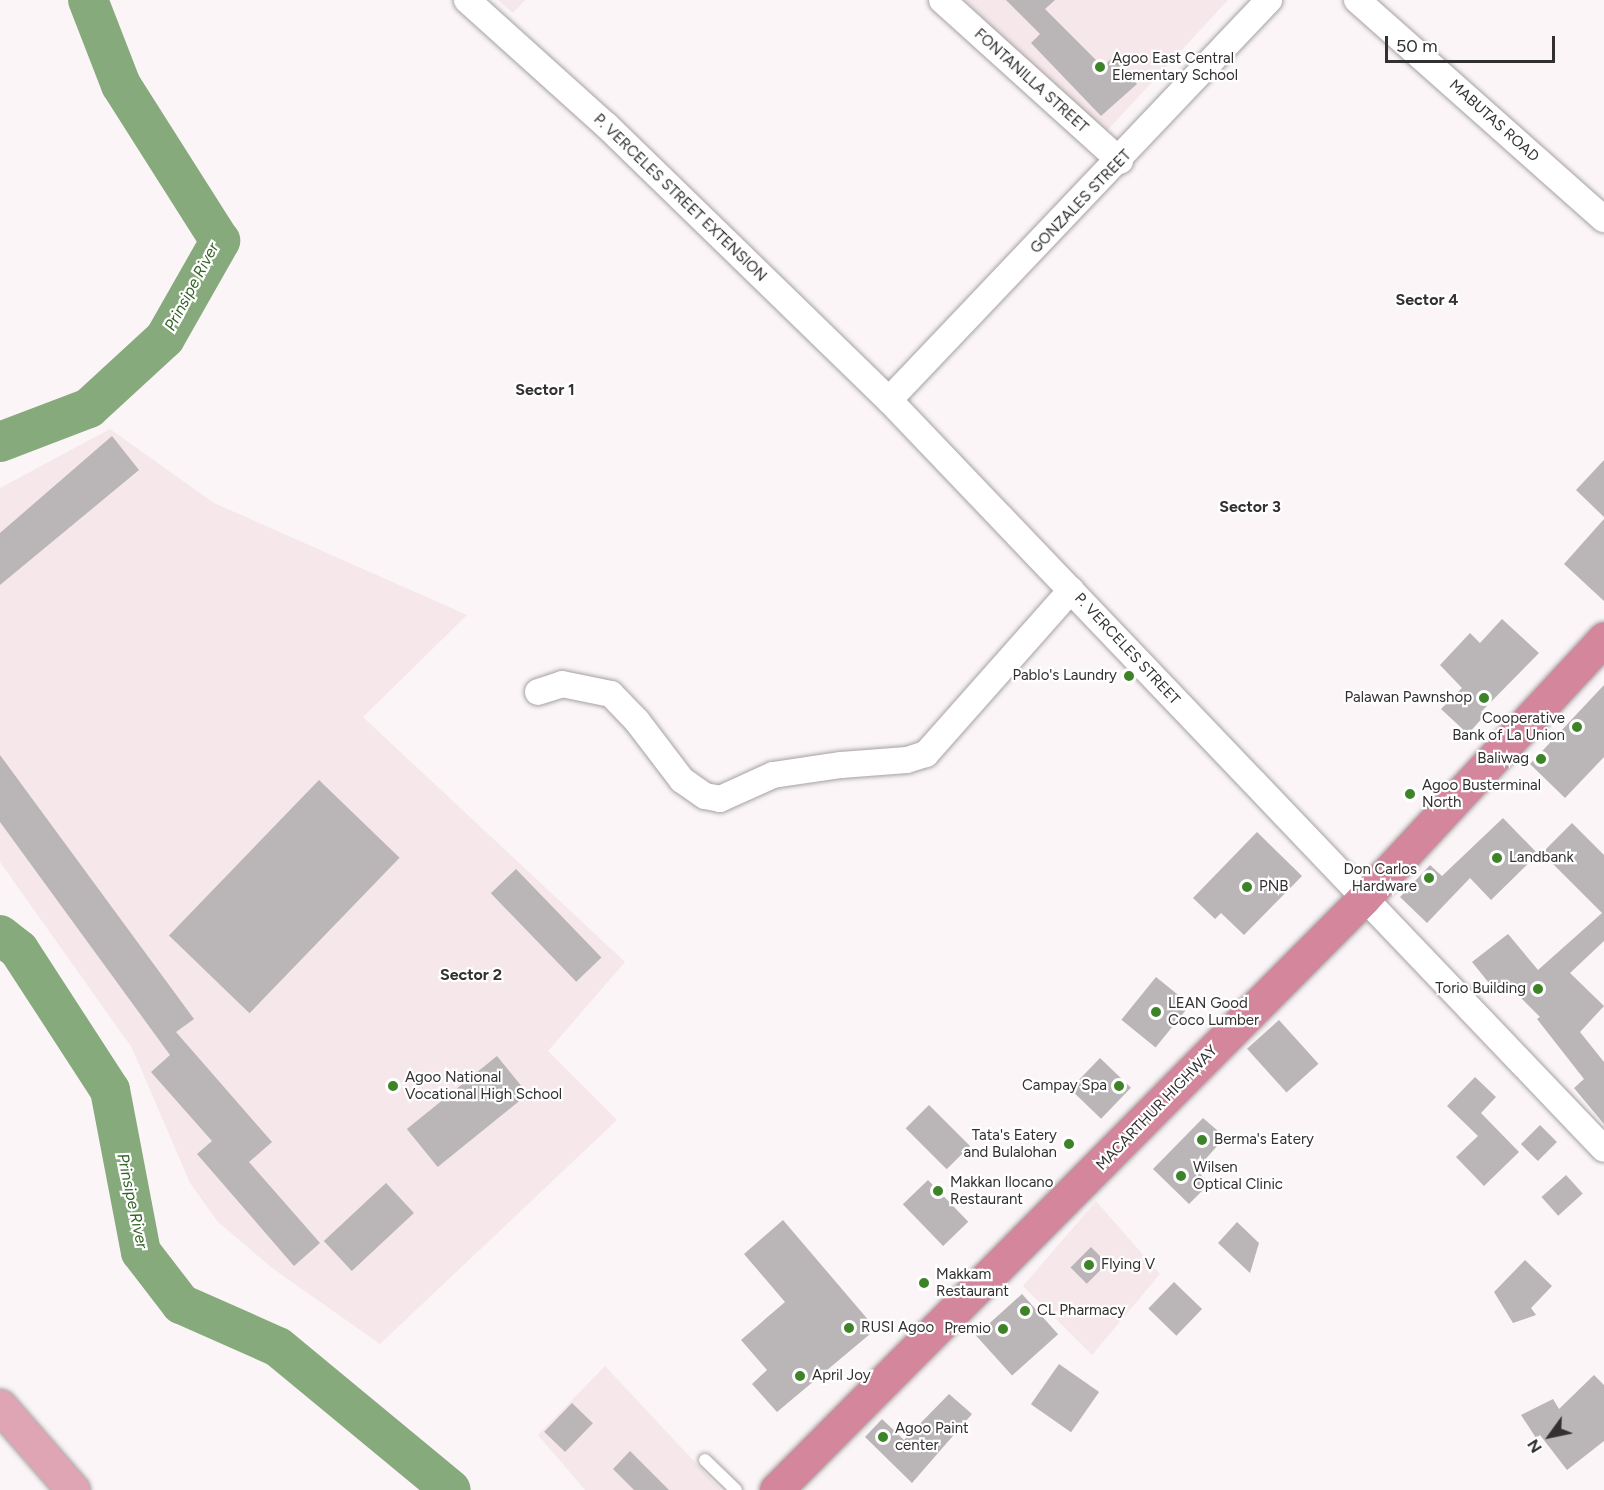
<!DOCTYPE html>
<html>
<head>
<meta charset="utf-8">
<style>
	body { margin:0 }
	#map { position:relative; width:1604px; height:1490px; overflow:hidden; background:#fbf5f7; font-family:Figtree,sans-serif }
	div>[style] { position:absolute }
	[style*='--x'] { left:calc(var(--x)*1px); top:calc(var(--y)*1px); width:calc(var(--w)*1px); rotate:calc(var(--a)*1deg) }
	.built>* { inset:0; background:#f5e7ea }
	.river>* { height:40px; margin:-20px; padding:0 20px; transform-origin:20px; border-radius:20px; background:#87aa7d }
	.building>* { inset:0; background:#bab5b6; transform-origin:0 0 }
	.roads { filter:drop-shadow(0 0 2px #a6a1a2) drop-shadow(0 0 2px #a6a1a2) }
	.service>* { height:12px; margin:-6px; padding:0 6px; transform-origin:6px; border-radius:6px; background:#fff }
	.minor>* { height:26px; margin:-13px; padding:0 13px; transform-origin:13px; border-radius:13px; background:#fff }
	.primary>* { height:33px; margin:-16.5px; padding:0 16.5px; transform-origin:16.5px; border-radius:16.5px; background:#dfa5b5 }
	.trunk>* { height:33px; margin:-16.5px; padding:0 16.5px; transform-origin:16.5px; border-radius:16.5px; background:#d4879c }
	.dots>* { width:16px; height:16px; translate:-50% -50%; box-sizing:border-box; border:3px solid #fff; border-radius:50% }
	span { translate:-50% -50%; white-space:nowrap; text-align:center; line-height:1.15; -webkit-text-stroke:4.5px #fff; paint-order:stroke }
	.poi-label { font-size:15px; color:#323030 }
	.left { translate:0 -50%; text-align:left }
	.right { translate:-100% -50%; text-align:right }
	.street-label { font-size:15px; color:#323030 }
	.water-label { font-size:16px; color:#336226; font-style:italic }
	.neighbourhood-label { font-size:16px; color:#323030; font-weight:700 }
	.north { position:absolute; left:1520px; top:1406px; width:60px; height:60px; -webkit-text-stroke:4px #fff; paint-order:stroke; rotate:237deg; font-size:16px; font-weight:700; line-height:24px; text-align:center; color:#323030 }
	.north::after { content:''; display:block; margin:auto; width:21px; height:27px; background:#323030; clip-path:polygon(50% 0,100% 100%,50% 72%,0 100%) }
	.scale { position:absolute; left:1385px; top:36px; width:170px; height:27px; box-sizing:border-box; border:3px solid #323030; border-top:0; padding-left:8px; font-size:18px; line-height:21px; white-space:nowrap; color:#323030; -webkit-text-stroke:4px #fff; paint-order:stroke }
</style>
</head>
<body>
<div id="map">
	<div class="built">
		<i style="clip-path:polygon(498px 0,525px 0,513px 13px)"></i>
		<i style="clip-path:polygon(964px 0,1228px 0,1104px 134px)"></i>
		<i style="clip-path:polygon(110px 429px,214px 503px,467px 615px,363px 717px,625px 962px,548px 1051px,617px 1120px,380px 1344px,272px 1268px,218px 1222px,190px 1183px,132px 1048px,0 862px,0 488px)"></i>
		<i style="clip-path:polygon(1096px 1201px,1160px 1274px,1092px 1355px,1023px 1286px)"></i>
		<i style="clip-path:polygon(605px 1366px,721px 1490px,585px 1490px,538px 1435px)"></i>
	</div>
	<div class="river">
		<i style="--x:0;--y:442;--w:95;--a:-20.9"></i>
		<i style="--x:89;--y:408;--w:103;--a:-42.6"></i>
		<i style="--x:165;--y:338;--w:112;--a:-60.4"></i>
		<i style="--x:220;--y:241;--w:185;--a:-122.4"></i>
		<i style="--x:121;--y:85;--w:91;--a:-111.2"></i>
		<i style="--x:0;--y:935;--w:24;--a:38"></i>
		<i style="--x:19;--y:950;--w:167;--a:57"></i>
		<i style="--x:110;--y:1090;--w:165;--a:79.2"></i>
		<i style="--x:141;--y:1252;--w:66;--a:52.4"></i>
		<i style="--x:181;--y:1304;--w:106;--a:23.9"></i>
		<i style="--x:278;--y:1347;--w:224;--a:39.6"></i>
	</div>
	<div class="building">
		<i style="clip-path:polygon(1006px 0,1055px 0,1045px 9px,1103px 67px,1113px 57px,1137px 84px,1101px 116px,1031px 43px,1040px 34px)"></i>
		<i style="clip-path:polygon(112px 436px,139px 470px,0 585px,0 533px)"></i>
		<i style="clip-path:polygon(1604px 460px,1604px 517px,1576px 490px)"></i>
		<i style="clip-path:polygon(1604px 519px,1604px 601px,1564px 564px)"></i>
		<i style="clip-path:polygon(1502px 619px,1539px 653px,1481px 712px,1485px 715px,1468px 734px,1441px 709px,1462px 688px,1440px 665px,1470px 633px,1480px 643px)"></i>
		<i style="clip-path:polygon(1604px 685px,1604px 757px,1565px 798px,1530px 764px)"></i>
		<i style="clip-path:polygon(0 755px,194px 1019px,176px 1032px,272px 1142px,249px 1162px,320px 1243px,294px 1266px,197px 1154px,212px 1141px,151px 1072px,170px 1055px,0 822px)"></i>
		<i style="left:319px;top:780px;width:112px;height:216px;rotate:44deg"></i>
		<i style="clip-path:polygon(1503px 818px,1538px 854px,1491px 900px,1470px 878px,1427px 923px,1400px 897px,1430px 865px,1442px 876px)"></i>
		<i style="clip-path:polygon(1572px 823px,1604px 855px,1604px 941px,1570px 973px,1604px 1006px,1580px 1032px,1604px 1062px,1604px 1124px,1574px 1088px,1584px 1079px,1537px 1019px,1540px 1017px,1507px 984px,1497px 993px,1472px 962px,1508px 934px,1538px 970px,1602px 913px,1542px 853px)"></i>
		<i style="clip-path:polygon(1257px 832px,1302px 876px,1244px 935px,1221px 913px,1215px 919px,1193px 898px)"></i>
		<i style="left:516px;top:869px;width:123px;height:35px;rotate:46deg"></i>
		<i style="left:1156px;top:977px;width:44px;height:55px;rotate:39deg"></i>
		<i style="left:1279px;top:1020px;width:59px;height:43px;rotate:48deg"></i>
		<i style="left:497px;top:1056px;width:49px;height:116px;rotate:51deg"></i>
		<i style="left:1100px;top:1058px;width:43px;height:43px;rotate:44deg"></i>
		<i style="clip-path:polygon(1475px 1077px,1496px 1097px,1481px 1113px,1519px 1152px,1484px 1186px,1456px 1157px,1478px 1136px,1447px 1106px)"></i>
		<i style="left:929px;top:1105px;width:58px;height:33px;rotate:45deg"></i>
		<i style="clip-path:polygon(1203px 1118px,1225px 1137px,1196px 1170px,1210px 1183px,1189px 1204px,1153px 1169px)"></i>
		<i style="left:1540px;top:1125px;width:24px;height:27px;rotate:45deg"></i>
		<i style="left:1566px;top:1175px;width:25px;height:33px;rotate:48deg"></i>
		<i style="left:928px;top:1180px;width:58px;height:35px;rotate:46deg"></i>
		<i style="left:386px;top:1183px;width:41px;height:85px;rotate:47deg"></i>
		<i style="clip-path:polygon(783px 1220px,876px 1329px,777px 1412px,752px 1384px,767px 1370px,741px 1340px,785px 1302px,744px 1254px)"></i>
		<i style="clip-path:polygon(1237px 1222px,1259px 1243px,1250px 1273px,1218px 1243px)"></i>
		<i style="left:1091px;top:1247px;width:23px;height:29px;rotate:45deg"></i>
		<i style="clip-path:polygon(1525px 1260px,1552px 1286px,1531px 1308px,1536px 1315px,1513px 1323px,1494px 1292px)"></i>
		<i style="left:1174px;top:1282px;width:39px;height:37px;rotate:44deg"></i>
		<i style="left:1022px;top:1294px;width:54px;height:62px;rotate:48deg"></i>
		<i style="left:1059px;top:1364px;width:49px;height:49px;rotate:35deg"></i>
		<i style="clip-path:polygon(1594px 1375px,1604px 1385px,1604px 1441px,1567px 1470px,1540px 1435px,1536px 1438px,1521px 1415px,1553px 1399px,1559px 1409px)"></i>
		<i style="clip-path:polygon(949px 1394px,972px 1414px,912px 1483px,865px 1437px,882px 1419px,904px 1440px)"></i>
		<i style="left:572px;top:1403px;width:29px;height:40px;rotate:44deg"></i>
		<i style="clip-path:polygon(630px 1451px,669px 1490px,634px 1490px,613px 1469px)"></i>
	</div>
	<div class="roads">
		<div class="service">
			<i style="--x:705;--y:1460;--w:43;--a:44.1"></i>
		</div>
		<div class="minor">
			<i style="--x:467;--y:0;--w:187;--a:42"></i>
			<i style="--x:606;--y:125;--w:395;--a:44.2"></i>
			<i style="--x:889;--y:400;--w:1035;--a:46.33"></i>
			<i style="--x:942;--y:0;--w:240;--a:42.1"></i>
			<i style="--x:1357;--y:0;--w:330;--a:41.6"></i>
			<i style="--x:889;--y:400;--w:552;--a:-46.47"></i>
			<i style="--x:538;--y:692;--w:25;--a:-18"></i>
			<i style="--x:562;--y:684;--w:50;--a:11.5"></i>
			<i style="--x:611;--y:694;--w:37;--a:46"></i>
			<i style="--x:637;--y:721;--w:74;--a:52.7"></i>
			<i style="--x:682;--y:780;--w:28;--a:35"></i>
			<i style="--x:705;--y:796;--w:15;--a:11"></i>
			<i style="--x:720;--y:799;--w:58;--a:-24.4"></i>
			<i style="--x:773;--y:775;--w:69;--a:-8.4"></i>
			<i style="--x:841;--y:765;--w:66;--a:-4.3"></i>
			<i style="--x:907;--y:760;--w:20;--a:-18"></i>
			<i style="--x:926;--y:754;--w:219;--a:-48.5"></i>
		</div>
		<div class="primary">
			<i style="--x:0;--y:1406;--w:111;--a:49"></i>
		</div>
		<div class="trunk">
			<i style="--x:776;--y:1490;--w:833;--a:-45.19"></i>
			<i style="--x:1363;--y:899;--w:355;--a:-47.2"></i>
		</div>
	</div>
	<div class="dots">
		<i style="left:1100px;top:67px;background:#3d8328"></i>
		<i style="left:1129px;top:676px;background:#3d8328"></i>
		<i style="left:1484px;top:698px;background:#3d8328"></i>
		<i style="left:1577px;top:727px;background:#3d8328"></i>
		<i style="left:1541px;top:759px;background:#3d8328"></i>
		<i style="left:1410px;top:794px;background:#3d8328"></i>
		<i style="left:1497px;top:858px;background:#3d8328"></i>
		<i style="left:1429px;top:878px;background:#3d8328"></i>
		<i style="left:1247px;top:887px;background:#3d8328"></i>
		<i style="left:1538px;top:989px;background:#3d8328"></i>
		<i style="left:1156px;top:1012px;background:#3d8328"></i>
		<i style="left:393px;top:1086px;background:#3d8328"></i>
		<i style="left:1119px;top:1086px;background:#3d8328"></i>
		<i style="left:1202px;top:1140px;background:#3d8328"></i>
		<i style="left:1069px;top:1144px;background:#3d8328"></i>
		<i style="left:1181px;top:1176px;background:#3d8328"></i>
		<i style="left:938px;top:1191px;background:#3d8328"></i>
		<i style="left:1089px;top:1265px;background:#3d8328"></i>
		<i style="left:924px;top:1283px;background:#3d8328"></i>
		<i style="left:1025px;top:1311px;background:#3d8328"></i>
		<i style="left:849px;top:1328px;background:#3d8328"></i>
		<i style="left:1003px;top:1329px;background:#3d8328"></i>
		<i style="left:800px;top:1376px;background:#3d8328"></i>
		<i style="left:883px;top:1437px;background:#3d8328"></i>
	</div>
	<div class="poi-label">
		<span class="left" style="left:1112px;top:67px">Agoo East Central<br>Elementary School</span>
		<span class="right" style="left:1117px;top:676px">Pablo's Laundry</span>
		<span class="right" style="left:1472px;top:698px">Palawan Pawnshop</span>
		<span class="right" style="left:1565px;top:727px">Cooperative<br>Bank of La Union</span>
		<span class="right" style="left:1529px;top:759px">Baliwag</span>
		<span class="left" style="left:1422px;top:794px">Agoo Busterminal<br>North</span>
		<span class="left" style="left:1509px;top:858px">Landbank</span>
		<span class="right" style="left:1417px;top:878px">Don Carlos<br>Hardware</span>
		<span class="left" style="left:1259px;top:887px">PNB</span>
		<span class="right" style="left:1526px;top:989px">Torio Building</span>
		<span class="left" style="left:1168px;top:1012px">LEAN Good<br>Coco Lumber</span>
		<span class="left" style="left:405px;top:1086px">Agoo National<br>Vocational High School</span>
		<span class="right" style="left:1107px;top:1086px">Campay Spa</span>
		<span class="right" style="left:1057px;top:1144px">Tata's Eatery<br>and Bulalohan</span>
		<span class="left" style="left:1214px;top:1140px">Berma's Eatery</span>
		<span class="left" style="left:1193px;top:1176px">Wilsen<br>Optical Clinic</span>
		<span class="left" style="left:950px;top:1191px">Makkan Ilocano<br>Restaurant</span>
		<span class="left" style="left:1101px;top:1265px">Flying V</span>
		<span class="left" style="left:936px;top:1283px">Makkam<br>Restaurant</span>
		<span class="left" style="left:1037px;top:1311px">CL Pharmacy</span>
		<span class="left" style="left:861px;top:1328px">RUSI Agoo</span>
		<span class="right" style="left:991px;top:1329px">Premio</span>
		<span class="left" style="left:812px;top:1376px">April Joy</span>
		<span class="left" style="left:895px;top:1437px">Agoo Paint<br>center</span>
	</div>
	<div class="street-label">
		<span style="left:1031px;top:81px;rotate:42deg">FONTANILLA STREET</span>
		<span style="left:1494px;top:121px;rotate:42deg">MABUTAS ROAD</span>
		<span style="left:680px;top:198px;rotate:44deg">P. VERCELES STREET EXTENSION</span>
		<span style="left:1081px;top:202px;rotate:-46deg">GONZALES STREET</span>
		<span style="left:1127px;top:649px;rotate:47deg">P. VERCELES STREET</span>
		<span style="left:1157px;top:1108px;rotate:-46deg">MACARTHUR HIGHWAY</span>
	</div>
	<div class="water-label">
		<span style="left:192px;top:287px;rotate:-62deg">Prinsipe River</span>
		<span style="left:132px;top:1201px;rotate:78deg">Prinsipe River</span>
	</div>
	<div class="neighbourhood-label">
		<span style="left:1427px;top:300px">Sector 4</span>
		<span style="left:545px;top:390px">Sector 1</span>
		<span style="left:1250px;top:507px">Sector 3</span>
		<span style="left:471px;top:975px">Sector 2</span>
	</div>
	<div class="north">N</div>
	<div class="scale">50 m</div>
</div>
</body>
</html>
